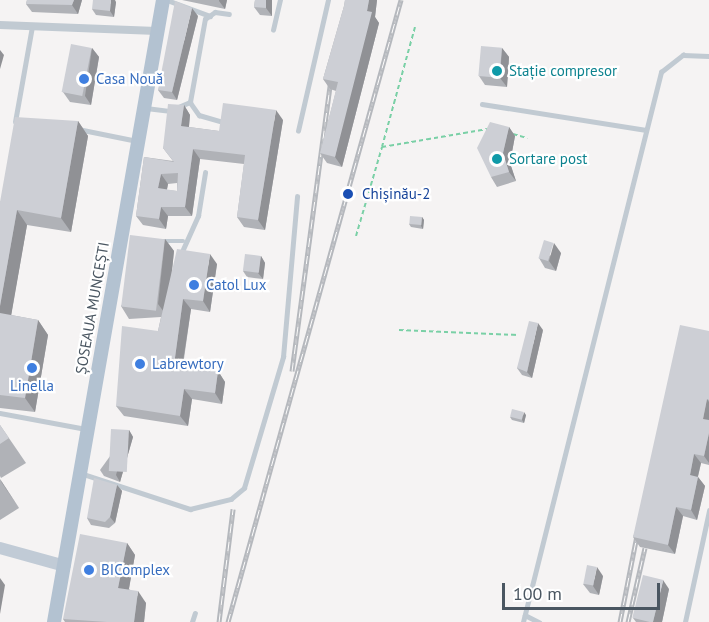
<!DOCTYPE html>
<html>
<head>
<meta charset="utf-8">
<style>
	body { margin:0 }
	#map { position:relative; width:709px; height:622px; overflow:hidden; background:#f5f3f3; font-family:"PT Sans",sans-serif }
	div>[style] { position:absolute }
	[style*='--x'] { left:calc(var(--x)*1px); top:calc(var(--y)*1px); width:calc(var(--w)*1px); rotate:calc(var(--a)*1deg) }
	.path>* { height:2px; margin-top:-1px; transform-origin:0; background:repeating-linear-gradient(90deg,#7ad0a6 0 4.5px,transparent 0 7.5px) }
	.lane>* { height:4.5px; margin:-2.25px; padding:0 2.25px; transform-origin:2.25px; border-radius:2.25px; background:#c1cad2 }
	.street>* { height:8px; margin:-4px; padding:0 4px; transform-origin:4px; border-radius:4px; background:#c1cad2 }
	.secondary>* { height:12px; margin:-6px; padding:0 6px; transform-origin:6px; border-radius:6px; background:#c1cbd6 }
	.primary>* { height:14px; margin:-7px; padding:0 7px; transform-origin:7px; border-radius:7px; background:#b3c2d1 }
	.rail>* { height:5px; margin-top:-2.5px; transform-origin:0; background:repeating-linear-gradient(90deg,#fff 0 9px,#b5b8bd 0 18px); box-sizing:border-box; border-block:2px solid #b5b8bd }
	.wall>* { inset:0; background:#b0b2b7 }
	.shaded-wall>* { inset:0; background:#909195 }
	.building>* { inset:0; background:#cdcfd5; transform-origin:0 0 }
	.dots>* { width:16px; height:16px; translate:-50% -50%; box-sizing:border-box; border:3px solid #fff; border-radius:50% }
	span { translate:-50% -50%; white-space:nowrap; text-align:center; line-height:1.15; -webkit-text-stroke:4.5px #fff; paint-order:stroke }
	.culture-label { font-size:15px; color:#0d838f }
	.left { translate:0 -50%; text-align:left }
	.shop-label { font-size:15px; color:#366cbe }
	.transit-label { font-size:15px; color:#164399 }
	.street-label { font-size:15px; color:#4a5661 }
	.scale { position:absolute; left:502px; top:583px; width:158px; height:27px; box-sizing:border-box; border:3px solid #4a5661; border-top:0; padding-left:8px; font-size:18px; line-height:21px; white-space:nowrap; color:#4a5661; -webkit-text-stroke:4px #fff; paint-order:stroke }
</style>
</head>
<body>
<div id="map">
	<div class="path">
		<i style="--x:415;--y:27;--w:124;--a:105.4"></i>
		<i style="--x:382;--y:147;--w:107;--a:-9.7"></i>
		<i style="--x:513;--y:134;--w:15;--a:16"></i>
		<i style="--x:356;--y:236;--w:93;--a:-73.7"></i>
		<i style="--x:399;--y:330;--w:119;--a:2.4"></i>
	</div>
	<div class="lane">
		<i style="--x:167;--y:0;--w:46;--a:20.4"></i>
		<i style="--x:273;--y:30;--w:31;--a:-77"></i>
		<i style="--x:190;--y:102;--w:84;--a:-79.8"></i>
		<i style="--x:205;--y:19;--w:12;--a:-35"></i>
		<i style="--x:215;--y:12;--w:14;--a:8"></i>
		<i style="--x:482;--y:104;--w:166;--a:9"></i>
		<i style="--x:146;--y:108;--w:23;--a:7"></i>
		<i style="--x:169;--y:111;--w:23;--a:-23"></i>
		<i style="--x:190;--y:102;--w:16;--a:55"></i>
		<i style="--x:199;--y:115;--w:26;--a:16"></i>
		<i style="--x:15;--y:122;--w:97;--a:-79.9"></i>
		<i style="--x:78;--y:129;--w:60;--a:11.5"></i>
		<i style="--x:298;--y:131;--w:134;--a:-77.1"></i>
		<i style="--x:162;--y:241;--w:21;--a:0"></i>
		<i style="--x:180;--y:256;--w:44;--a:-65.8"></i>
		<i style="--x:198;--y:216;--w:44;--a:-80.8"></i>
		<i style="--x:0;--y:413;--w:87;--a:10.5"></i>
		<i style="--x:83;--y:474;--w:113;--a:18.1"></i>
		<i style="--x:190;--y:509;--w:42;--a:-13.7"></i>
		<i style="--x:231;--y:499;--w:17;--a:-40"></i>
		<i style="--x:244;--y:488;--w:137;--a:-73.4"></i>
		<i style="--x:283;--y:357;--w:161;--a:-85"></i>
		<i style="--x:525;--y:615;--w:16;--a:27"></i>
		<i style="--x:192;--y:622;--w:9;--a:-72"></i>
		<i style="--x:523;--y:622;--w:567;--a:-75.91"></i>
		<i style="--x:661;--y:72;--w:28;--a:-38"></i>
		<i style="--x:683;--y:55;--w:26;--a:2"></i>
		<i style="--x:685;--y:622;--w:114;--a:-77.8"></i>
	</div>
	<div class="street">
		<i style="--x:0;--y:25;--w:157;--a:2.2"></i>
	</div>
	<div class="secondary">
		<i style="--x:0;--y:548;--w:67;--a:15.5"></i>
	</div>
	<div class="primary">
		<i style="--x:54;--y:622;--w:631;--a:-80.06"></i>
	</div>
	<div class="rail">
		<i style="--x:292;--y:371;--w:303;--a:-82.4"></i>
		<i style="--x:219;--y:622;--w:114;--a:-82.9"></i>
		<i style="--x:228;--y:622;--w:646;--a:-74.46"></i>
		<i style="--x:620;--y:622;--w:99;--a:-78.9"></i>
		<i style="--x:628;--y:622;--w:76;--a:-77.1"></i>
	</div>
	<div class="wall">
		<i style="clip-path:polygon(27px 0,82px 0,78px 14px,32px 12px,26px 4px)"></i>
		<i style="clip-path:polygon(182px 0,227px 0,225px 9px)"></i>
		<i style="clip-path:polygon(255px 0,272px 0,272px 16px,260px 15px,254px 7px)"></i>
		<i style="clip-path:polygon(345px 0,377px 0,375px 17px,379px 23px,342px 167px,327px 163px,320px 153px,336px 91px,330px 89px,323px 79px,344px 6px)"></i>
		<i style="clip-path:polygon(116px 2px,114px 17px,96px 15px,92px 9px)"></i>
		<i style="clip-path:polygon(198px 16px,177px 100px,164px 98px,158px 90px)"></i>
		<i style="clip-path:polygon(92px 48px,99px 57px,91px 105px,70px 102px,63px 92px)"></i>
		<i style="clip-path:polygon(502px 48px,509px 57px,507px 87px,485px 85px,479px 76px)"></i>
		<i style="clip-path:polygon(evenodd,184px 105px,190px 115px,189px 127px,219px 131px,283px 120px,265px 230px,244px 227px,237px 217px,244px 164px,200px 159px,192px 216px,168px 216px,166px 229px,143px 225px,136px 216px,144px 157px,173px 161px,163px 148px,184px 105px,177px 183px,177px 191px,167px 190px,168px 184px,177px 183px)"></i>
		<i style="clip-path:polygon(78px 121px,88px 136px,71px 232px,27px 225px,11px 315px,38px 320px,48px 335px,35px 412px,0 408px,0 202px)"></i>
		<i style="clip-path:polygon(509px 127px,515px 136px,510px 163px,516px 181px,497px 187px,491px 177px)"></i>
		<i style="clip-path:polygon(422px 217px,424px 220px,423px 229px,411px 227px,409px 224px)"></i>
		<i style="clip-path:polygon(165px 239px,174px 251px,172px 272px,217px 264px,210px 312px,191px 309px,183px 366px,218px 371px,225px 382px,222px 404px,192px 399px,188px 426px,124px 416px,116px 406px,158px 331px,161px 317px,129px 319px,121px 306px)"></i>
		<i style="clip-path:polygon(561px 253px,556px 271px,545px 268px,539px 258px)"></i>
		<i style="clip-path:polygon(261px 256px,265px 263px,263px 279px,247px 277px,243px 271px)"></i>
		<i style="clip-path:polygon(543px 330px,532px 378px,522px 375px,517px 368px)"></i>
		<i style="clip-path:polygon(709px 331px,709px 465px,701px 463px,698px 477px,705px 486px,697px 520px,683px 516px,675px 554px,640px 547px,633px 537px)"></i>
		<i style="clip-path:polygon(526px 415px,524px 423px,512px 420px,510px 417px)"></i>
		<i style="clip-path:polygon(0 425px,26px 463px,1px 478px,0 476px)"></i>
		<i style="clip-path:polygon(129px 430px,133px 437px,120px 482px,104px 476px,100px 470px)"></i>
		<i style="clip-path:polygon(0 479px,19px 508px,0 520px)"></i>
		<i style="clip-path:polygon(117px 485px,122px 491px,115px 523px,109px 528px,91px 525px,87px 518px)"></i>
		<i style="clip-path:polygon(127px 543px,135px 555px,129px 589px,146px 603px,144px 622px,65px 622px,63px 619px)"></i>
		<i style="clip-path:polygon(603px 576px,599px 595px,590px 593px,583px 584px)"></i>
		<i style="clip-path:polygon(669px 589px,662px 622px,636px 622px,633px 618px)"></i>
	</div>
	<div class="shaded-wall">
		<i style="clip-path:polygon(74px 0,82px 0,78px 14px,72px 5px)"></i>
		<i style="clip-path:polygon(111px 0,115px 0,116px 2px,114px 17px,110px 11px)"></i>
		<i style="clip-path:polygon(219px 0,227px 0,225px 9px,219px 1px)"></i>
		<i style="clip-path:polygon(266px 0,272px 0,272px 16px,266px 8px)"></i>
		<i style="clip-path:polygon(369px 0,377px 0,375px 17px,379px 23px,342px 167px,335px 157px,367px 11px)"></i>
		<i style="clip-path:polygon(192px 8px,198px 16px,177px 100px,172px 92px)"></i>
		<i style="clip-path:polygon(92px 48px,99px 57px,91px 105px,85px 96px)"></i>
		<i style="clip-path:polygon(502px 48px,509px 57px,507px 87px,500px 78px)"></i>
		<i style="clip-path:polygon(0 50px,4px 55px,0 69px)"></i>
		<i style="clip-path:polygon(184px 105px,190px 115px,188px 135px,181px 126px)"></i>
		<i style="clip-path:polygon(276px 110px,283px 120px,265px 230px,258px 220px)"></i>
		<i style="clip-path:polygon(78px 121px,88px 136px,71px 232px,61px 218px)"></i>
		<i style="clip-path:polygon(509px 127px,515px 136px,510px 163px,516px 181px,509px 172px,503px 153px)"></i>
		<i style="clip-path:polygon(193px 149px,200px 159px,192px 216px,185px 207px)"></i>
		<i style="clip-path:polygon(161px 174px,168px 184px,165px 198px,158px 188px)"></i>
		<i style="clip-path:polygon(161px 207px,168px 216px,166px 229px,159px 219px)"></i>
		<i style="clip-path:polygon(17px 210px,27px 225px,9px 328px,0 315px,0 306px)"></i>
		<i style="clip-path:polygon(422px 217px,424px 220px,423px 229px,421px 226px)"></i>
		<i style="clip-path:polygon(165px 239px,174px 251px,167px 316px,158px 304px)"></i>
		<i style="clip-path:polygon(554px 243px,561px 253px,556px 271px,549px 261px)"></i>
		<i style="clip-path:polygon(210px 254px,217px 264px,210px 312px,203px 301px)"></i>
		<i style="clip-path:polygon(261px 256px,265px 263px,263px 279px,258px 273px)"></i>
		<i style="clip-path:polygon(183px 299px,191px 309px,181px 375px,174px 365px)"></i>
		<i style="clip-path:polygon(38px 320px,48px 335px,35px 412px,25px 398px)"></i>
		<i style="clip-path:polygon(538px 323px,543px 330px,532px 378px,527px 372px)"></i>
		<i style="clip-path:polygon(218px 371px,225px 382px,222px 404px,215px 393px)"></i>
		<i style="clip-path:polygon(184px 389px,192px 399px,188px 426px,180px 416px)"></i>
		<i style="clip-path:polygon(707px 399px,709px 402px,709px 428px,703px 419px)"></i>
		<i style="clip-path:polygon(524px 412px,526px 415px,524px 423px,522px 420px)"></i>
		<i style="clip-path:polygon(129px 430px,133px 437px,120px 482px,116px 475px)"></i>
		<i style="clip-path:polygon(709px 433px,709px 463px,704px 456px)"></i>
		<i style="clip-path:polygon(694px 454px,701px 463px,696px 484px,690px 475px)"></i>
		<i style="clip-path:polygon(698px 477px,705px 486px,697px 520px,691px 510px)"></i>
		<i style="clip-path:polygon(0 479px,19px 508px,2px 483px)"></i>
		<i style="clip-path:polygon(117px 485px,122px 491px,115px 523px,110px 517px)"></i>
		<i style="clip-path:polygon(676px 507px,683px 516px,675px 554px,668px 545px)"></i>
		<i style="clip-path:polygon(127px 543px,135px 555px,127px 599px,118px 588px)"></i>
		<i style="clip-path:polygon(597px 567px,603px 576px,599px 595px,593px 586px)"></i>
		<i style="clip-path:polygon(0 578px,5px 585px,0 614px)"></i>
		<i style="clip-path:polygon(663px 580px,669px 589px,662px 622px,653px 622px)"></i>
		<i style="clip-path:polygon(138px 591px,146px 603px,144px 622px,134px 622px)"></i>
	</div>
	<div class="building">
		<i style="clip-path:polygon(27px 0,74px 0,72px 5px,26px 4px)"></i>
		<i style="clip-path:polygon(93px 0,111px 0,110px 11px,92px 9px)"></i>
		<i style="clip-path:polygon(255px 0,266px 0,266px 8px,254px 7px)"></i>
		<i style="clip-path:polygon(345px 0,369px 0,367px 11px,372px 12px,335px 157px,320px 153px,338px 82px,323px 79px,344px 6px)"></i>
		<i style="clip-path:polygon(175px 1px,192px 8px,172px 92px,158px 90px)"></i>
		<i style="left:71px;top:44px;width:21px;height:49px;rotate:11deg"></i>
		<i style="left:481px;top:46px;width:21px;height:30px;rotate:5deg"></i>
		<i style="clip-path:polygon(evenodd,223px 103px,276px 110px,258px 220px,237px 217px,245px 155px,193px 149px,185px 207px,161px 207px,159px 219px,136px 216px,144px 157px,174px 162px,163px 148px,168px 104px,184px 105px,181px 126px,219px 131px,223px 103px,178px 173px,177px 191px,158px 188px,161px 174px,178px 173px)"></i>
		<i style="clip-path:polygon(15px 117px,78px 121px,61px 218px,17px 210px,0 306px,0 202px)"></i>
		<i style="clip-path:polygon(490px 122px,509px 127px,503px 153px,509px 172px,491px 177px,477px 148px)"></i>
		<i style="left:410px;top:216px;width:12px;height:8px;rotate:5deg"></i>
		<i style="left:130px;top:235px;width:35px;height:72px;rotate:7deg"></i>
		<i style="left:544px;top:240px;width:10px;height:19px;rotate:17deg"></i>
		<i style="clip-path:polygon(177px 249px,210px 254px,203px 301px,183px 299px,174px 365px,218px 371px,215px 393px,184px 389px,180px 416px,116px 406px,122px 326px,158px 331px)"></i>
		<i style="left:245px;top:254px;width:16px;height:17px;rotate:7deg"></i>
		<i style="clip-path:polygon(0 313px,38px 320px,25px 398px,0 395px)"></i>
		<i style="clip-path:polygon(529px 321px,538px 323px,527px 372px,517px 368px)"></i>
		<i style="clip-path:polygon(680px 325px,709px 331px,709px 400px,707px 399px,703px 419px,709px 420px,709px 433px,704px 456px,694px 454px,690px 475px,698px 477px,691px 510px,676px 507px,668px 545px,633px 537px)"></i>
		<i style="left:512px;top:409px;width:12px;height:8px;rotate:14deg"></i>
		<i style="clip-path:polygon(0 425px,9px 438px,0 444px)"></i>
		<i style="left:111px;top:429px;width:18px;height:42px;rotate:3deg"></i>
		<i style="clip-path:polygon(94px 478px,117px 485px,110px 517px,105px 522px,87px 518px)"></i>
		<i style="clip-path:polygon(80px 534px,127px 543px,118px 588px,138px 591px,134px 622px,107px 622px,63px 619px)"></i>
		<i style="left:587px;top:565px;width:10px;height:19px;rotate:11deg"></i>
		<i style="left:643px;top:575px;width:21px;height:44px;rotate:14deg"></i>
	</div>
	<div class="dots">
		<i style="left:497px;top:71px;background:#0f9aa8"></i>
		<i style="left:84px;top:79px;background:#3f7fe0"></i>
		<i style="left:497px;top:159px;background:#0f9aa8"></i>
		<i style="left:348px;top:194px;background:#1a4fb4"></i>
		<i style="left:194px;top:285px;background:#3f7fe0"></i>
		<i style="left:140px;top:364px;background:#3f7fe0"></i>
		<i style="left:32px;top:368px;background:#3f7fe0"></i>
		<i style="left:89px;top:570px;background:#3f7fe0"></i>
	</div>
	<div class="culture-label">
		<span class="left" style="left:509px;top:71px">Stație compresor</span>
		<span class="left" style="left:509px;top:159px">Sortare post</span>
	</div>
	<div class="shop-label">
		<span class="left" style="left:96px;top:79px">Casa Nouă</span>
		<span class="left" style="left:206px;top:285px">Catol Lux</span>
		<span class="left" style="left:152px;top:364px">Labrewtory</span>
		<span style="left:32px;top:386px">Linella</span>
		<span class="left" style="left:101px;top:570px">BIComplex</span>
	</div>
	<div class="transit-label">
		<span class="left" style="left:362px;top:194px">Chișinău-2</span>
	</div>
	<div class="street-label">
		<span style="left:92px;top:308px;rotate:-80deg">ȘOSEAUA MUNCEȘTI</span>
	</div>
	<div class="scale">100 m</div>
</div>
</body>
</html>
